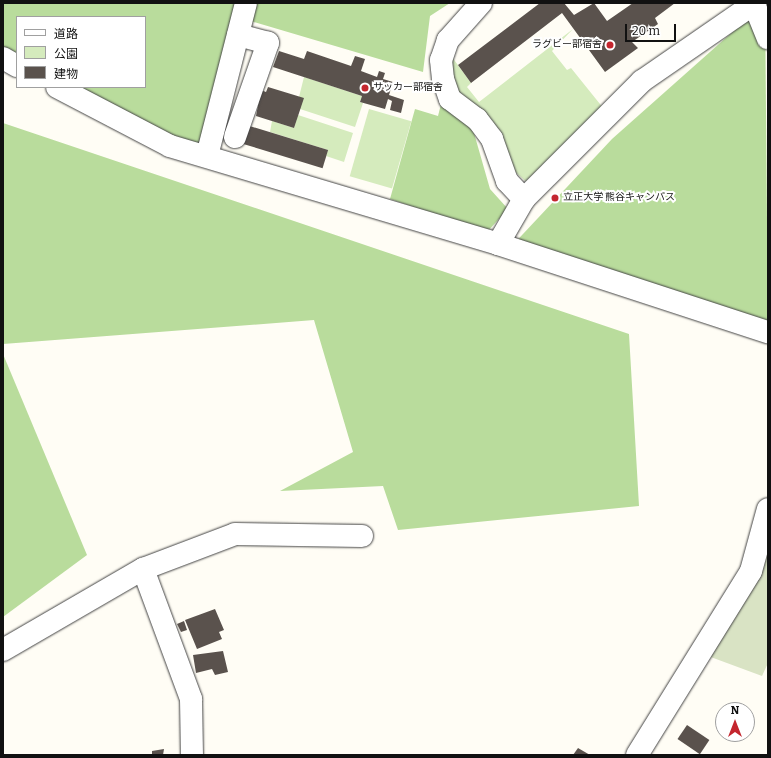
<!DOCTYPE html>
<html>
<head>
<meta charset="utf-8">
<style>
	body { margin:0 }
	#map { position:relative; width:771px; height:758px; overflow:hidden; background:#fffdf5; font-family:Bitter,"Noto Sans JP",serif }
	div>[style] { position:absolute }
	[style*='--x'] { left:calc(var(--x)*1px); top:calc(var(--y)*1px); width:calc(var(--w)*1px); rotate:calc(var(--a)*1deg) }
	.green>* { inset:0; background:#d5ebbd; transform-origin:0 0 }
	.forest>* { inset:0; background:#b9dc9c }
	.cemetery>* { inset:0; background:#d9e3c4 }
	.building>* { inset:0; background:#5a524d; transform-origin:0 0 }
	.roads { filter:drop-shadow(0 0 1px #444) drop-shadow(0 0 1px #444) }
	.minor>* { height:22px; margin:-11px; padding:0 11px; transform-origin:11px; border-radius:11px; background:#fff }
	.dots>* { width:11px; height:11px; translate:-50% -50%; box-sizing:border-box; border:2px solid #fff; border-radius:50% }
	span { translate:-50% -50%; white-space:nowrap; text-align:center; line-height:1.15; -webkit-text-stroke:4px #fff; paint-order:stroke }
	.poi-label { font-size:10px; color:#111 }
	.right { translate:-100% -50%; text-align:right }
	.left { translate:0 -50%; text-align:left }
	.frame { position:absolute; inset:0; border:4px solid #111; pointer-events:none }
	.legend { position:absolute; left:16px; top:16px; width:130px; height:72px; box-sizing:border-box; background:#fff; border:1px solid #a0a0a0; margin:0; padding:5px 7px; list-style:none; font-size:12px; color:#111 }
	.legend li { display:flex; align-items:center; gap:8px; height:20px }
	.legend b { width:20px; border:1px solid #a0a0a0 }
	.north { position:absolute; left:715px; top:702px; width:40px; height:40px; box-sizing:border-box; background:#fff; border:1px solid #a0a0a0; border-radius:50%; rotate:0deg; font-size:11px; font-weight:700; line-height:16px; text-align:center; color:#111 }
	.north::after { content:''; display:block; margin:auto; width:14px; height:18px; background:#c4262e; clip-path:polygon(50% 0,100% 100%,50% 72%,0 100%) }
	.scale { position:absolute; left:625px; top:24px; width:51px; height:18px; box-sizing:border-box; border:2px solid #111; border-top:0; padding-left:5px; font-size:12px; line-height:14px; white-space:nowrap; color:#111; -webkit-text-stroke:3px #fff; paint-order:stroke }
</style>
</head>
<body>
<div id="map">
	<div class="green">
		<i style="clip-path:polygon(573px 29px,552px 51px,567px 70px,571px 68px,604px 109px,530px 185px,513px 170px,450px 86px,452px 57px,471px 83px,467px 87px,479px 102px)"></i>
		<i style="clip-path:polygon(304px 77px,362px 96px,360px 102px,363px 103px,355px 127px,300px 109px,299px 97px)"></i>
		<i style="left:369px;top:109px;width:44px;height:70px;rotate:16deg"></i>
		<i style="clip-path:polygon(298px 115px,353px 133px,344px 162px,326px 156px,328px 150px,270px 132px,272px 121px,294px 128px)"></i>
	</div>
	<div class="forest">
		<i style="clip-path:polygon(3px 3px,238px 3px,198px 150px,65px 87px,145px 87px,145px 17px,17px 17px,17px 62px,3px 54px)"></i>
		<i style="clip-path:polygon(252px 3px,450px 3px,430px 16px,423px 72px,247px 20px)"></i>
		<i style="clip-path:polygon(765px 3px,768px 327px,508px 250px,612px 139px)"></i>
		<i style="clip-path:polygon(441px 104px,472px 126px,490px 189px,508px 209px,487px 232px,390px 199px,415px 109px,438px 116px)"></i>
		<i style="clip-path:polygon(3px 123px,629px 334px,639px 506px,398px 530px,383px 486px,280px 491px,353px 452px,314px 320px,3px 344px)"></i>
		<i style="clip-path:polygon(3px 354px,87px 555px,3px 617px)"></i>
	</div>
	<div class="cemetery">
		<i style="clip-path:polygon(768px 547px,768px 663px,762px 676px,708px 656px)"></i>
	</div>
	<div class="building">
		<i style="clip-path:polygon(540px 3px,564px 3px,574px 15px,594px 3px,607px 21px,633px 3px,675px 3px,655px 18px,658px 24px,632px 42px,638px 48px,605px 72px,562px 13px,471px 83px,458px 65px)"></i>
		<i style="clip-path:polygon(279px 51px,304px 59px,307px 51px,351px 66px,355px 56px,365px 59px,361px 71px,377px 77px,379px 71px,385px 73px,383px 79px,393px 82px,389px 95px,404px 100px,401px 113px,390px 110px,392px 101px,388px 99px,385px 109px,360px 102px,362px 96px,273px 67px)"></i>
		<i style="clip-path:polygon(268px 87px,304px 98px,294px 128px,256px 116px,261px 90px,266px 92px)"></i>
		<i style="left:243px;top:124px;width:89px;height:19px;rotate:17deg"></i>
		<i style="clip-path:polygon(215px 609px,224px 630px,219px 632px,222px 639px,197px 649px,185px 620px)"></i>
		<i style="clip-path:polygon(184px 621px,187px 630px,181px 632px,177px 624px)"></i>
		<i style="clip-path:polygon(223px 651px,228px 672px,215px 675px,212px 669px,196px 673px,193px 655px)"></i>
		<i style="left:687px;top:725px;width:27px;height:17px;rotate:34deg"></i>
		<i style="clip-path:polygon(578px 748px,590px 755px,573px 755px)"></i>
		<i style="clip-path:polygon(164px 749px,163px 755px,152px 755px,152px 751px)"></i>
	</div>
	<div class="roads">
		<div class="minor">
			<i style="--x:481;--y:3;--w:50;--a:131.7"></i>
			<i style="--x:448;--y:40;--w:21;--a:109"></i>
			<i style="--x:441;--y:60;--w:19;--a:84"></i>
			<i style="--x:443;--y:79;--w:21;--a:71"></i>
			<i style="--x:450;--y:99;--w:34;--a:37"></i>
			<i style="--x:477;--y:119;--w:25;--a:53"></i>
			<i style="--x:492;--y:139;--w:45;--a:70.3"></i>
			<i style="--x:507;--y:181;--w:25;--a:47"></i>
			<i style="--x:754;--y:4;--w:37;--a:68"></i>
			<i style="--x:3;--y:58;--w:16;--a:30"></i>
			<i style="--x:57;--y:87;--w:127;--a:27.6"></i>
			<i style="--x:170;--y:146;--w:342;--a:16.6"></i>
			<i style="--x:498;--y:244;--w:284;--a:18.1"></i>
			<i style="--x:235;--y:137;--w:100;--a:-70.7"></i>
			<i style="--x:268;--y:43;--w:31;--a:-165"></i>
			<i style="--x:207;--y:156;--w:158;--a:-75.7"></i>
			<i style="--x:498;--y:244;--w:52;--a:-60"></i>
			<i style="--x:524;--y:199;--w:167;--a:-45"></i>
			<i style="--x:642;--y:81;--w:137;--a:-34.6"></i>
			<i style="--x:143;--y:569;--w:139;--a:69.7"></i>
			<i style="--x:191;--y:699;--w:56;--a:89"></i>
			<i style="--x:3;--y:650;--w:162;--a:-30.1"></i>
			<i style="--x:143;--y:569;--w:98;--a:-20.8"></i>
			<i style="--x:235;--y:534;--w:127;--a:0.9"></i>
			<i style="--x:637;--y:755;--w:216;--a:-58.2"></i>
			<i style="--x:751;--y:571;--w:64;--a:-74.7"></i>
		</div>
	</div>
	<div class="dots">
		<i style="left:610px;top:45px;background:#c4262e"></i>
		<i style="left:365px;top:88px;background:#c4262e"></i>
		<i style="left:555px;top:198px;background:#c4262e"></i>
	</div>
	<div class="poi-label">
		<span class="right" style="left:602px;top:45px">ラグビー部宿舎</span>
		<span class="left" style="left:373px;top:88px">サッカー部宿舎</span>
		<span class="left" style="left:563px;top:198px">立正大学 熊谷キャンパス</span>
	</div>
	<div class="frame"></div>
	<ul class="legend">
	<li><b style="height:5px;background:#fff"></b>道路</li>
	<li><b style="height:11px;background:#d5ebbd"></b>公園</li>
	<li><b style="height:11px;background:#5a524d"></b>建物</li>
	</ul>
	<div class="north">N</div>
	<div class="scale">20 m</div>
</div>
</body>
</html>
